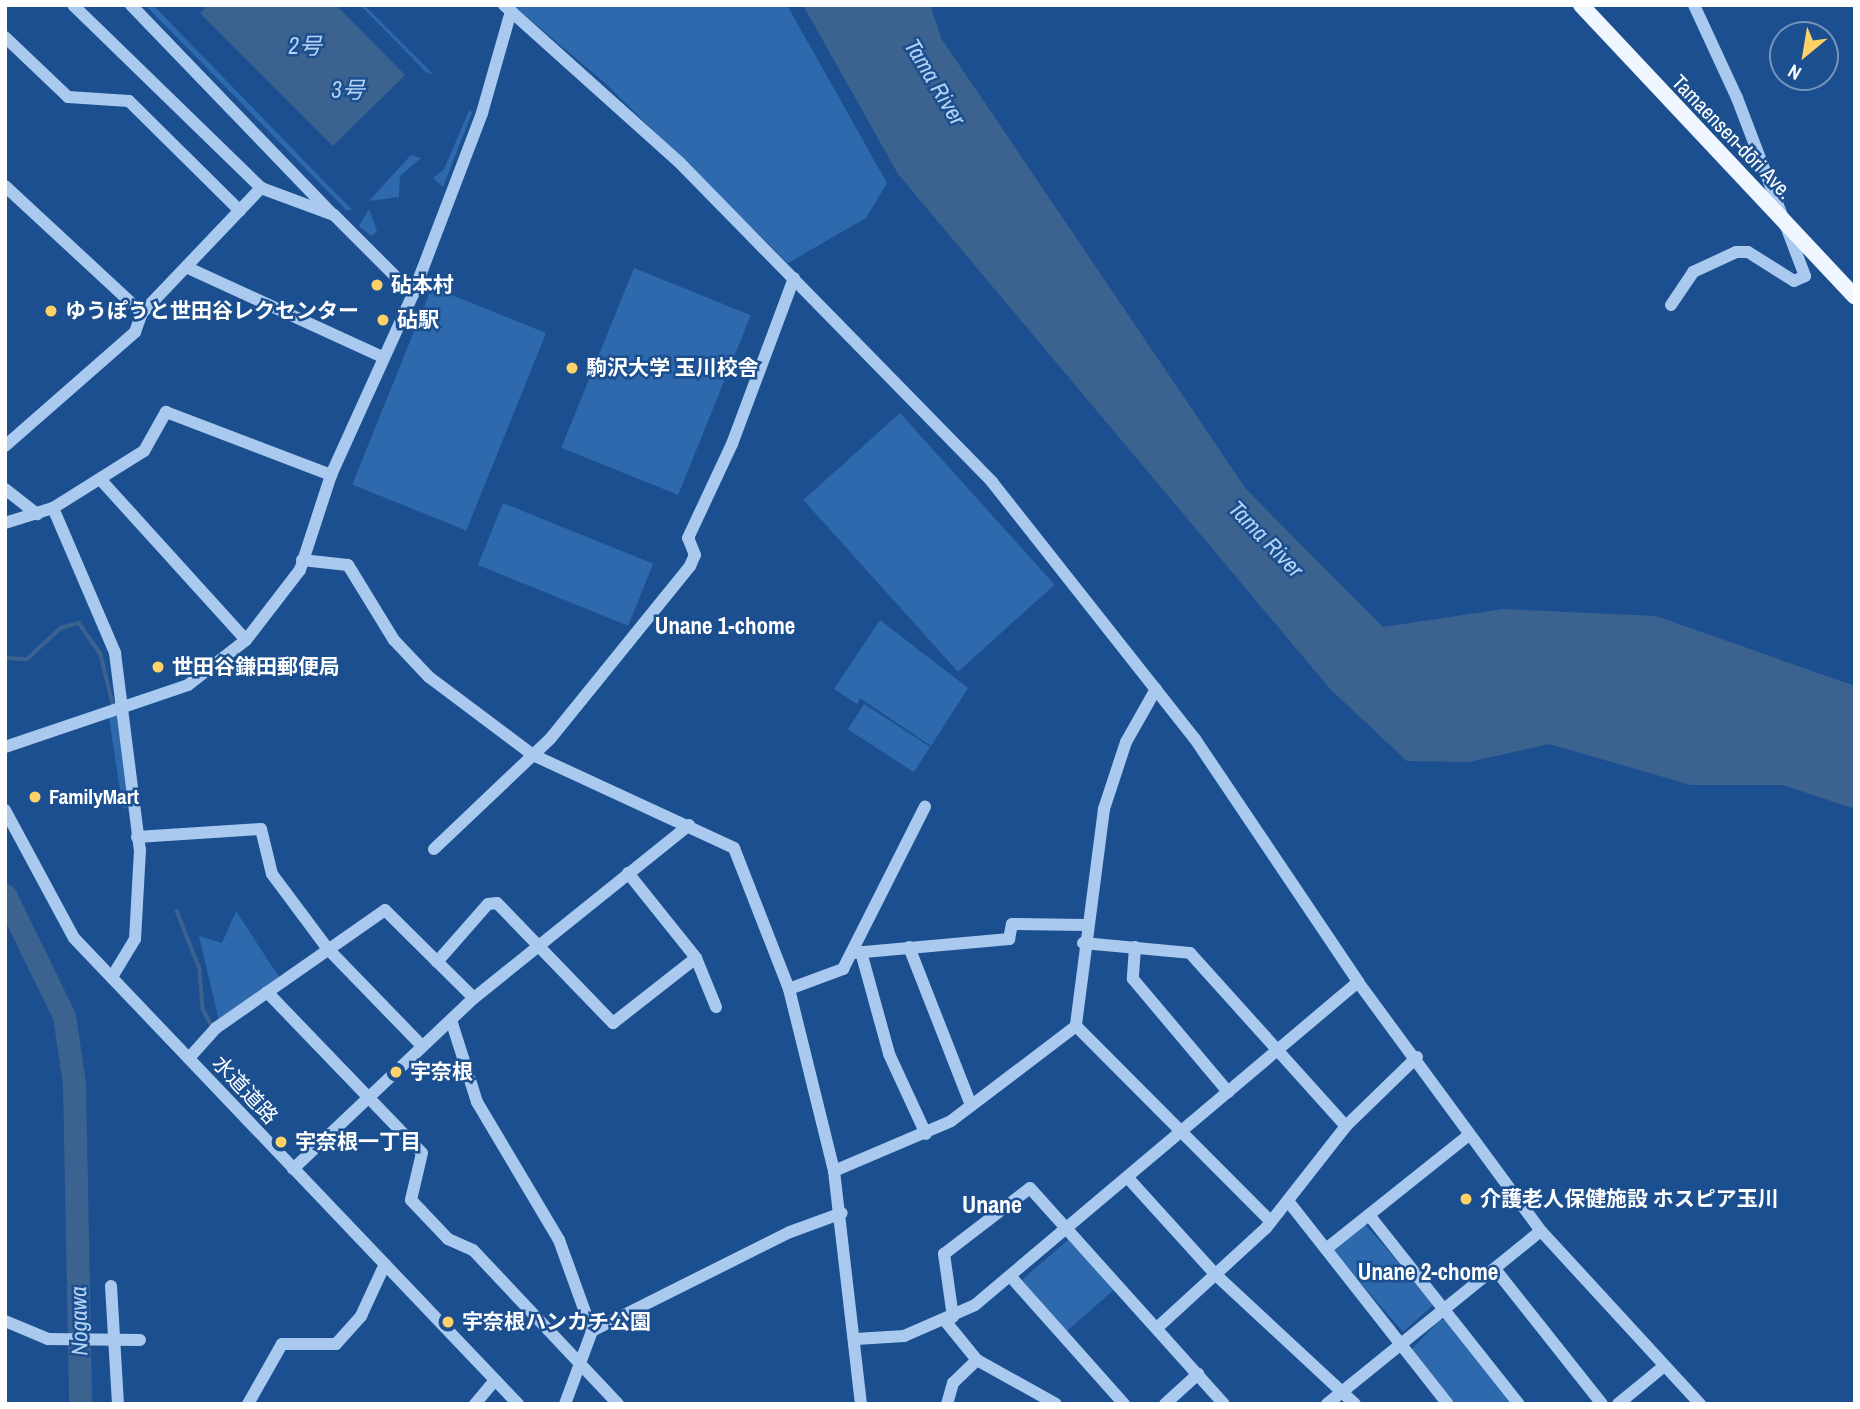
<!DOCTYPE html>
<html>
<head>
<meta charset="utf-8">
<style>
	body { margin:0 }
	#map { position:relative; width:1860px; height:1409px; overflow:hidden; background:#1b4f8f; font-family:"Archivo Narrow","Noto Sans JP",sans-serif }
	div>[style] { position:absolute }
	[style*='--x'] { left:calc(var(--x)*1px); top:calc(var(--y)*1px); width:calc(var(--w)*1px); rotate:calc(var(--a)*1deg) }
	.green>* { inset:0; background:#2e69ad; transform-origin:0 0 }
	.water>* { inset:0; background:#3c6290 }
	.stream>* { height:3.5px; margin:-1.75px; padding:0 1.75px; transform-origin:1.75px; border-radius:1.75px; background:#3c6290 }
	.river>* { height:23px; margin:-11.5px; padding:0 11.5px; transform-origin:11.5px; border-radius:11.5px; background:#3c6290 }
	.minor>* { height:12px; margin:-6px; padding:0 6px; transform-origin:6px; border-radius:6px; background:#a9c9ee }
	.major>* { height:16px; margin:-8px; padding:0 8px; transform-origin:8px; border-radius:8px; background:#f0f6ff }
	.dots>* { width:19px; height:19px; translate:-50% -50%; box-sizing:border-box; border:4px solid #1b4f8f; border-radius:50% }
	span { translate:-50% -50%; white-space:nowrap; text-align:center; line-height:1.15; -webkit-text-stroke:5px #1b4f8f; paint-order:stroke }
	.street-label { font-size:21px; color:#fff }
	.poi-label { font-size:21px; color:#fff; font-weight:700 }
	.left { translate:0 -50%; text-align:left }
	.water-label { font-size:23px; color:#b5d3f5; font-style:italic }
	.neighbourhood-label { font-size:23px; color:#fff; font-weight:700 }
	.quarter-label { font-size:24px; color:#fff; font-weight:700 }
	.frame { position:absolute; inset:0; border:7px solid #fff; pointer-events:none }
	.north { position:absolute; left:1769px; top:21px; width:70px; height:70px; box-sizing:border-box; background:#1b4f8f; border:2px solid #7695bc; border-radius:50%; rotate:210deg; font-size:19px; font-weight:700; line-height:28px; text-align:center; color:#fff }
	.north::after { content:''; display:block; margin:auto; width:24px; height:32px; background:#ffd166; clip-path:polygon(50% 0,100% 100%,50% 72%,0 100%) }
</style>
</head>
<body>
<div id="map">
	<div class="green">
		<i style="clip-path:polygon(145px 5px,153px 5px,352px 210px,346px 210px)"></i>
		<i style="clip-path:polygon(360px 5px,364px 5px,433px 74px,427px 73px)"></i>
		<i style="clip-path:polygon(513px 5px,787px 5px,887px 183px,866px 218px,788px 263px,605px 83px)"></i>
		<i style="clip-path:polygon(470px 109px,472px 113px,443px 187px,433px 178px,444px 169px)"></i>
		<i style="clip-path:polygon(411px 155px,421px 158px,400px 176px,399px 197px,369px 201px)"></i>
		<i style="clip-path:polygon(369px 209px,377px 231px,371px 236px,359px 226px)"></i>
		<i style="left:634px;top:268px;width:126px;height:194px;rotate:22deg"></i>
		<i style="left:432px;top:287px;width:123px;height:213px;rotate:22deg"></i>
		<i style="left:900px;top:413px;width:231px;height:130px;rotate:48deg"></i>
		<i style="left:503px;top:503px;width:162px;height:67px;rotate:22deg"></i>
		<i style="clip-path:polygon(880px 620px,968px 688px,931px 746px,860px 698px,857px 704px,834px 689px)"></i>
		<i style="left:864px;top:704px;width:79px;height:30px;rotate:33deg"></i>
		<i style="clip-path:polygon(123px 713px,133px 806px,123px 809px,109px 718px)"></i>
		<i style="clip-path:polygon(236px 911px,279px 977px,219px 1021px,199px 936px,222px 943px)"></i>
		<i style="left:1365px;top:1224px;width:106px;height:42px;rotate:49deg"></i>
		<i style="left:1069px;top:1239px;width:68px;height:62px;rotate:49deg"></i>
		<i style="clip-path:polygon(1440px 1320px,1447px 1320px,1513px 1404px,1454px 1404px,1411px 1350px)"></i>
	</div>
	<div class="water">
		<i style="clip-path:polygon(208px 5px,336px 5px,405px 75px,333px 146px,200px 13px)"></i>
		<i style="clip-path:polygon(803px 5px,930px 5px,941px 38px,1246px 489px,1383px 627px,1503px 609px,1656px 616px,1855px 686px,1855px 809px,1783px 785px,1691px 785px,1549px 744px,1469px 762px,1407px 761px,1331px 690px,898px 174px)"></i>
	</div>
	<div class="stream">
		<i style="--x:5;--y:658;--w:22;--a:3"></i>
		<i style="--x:27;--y:659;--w:46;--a:-42.4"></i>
		<i style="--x:61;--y:628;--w:19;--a:-16"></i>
		<i style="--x:79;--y:623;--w:39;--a:55"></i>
		<i style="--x:101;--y:655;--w:55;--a:76.2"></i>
		<i style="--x:177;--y:911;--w:62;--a:68.4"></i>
		<i style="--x:200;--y:969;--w:40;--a:85.7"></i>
		<i style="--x:203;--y:1009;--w:21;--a:62"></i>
	</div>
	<div class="river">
		<i style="--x:5;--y:895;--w:135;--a:64"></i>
		<i style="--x:64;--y:1016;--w:68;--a:81.5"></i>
		<i style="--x:74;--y:1083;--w:321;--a:88.9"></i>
	</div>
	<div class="minor">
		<i style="--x:73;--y:5;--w:262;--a:44.2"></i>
		<i style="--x:261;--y:188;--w:78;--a:20.3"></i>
		<i style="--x:334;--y:215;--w:112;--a:45"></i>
		<i style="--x:131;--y:5;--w:289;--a:46.1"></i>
		<i style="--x:504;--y:5;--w:235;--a:41.9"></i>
		<i style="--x:679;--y:162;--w:448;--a:45.6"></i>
		<i style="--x:992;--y:482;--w:328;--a:51.7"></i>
		<i style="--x:1195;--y:739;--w:293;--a:56.1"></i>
		<i style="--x:1358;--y:982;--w:309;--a:53.7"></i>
		<i style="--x:1541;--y:1231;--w:235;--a:47.4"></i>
		<i style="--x:5;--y:37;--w:87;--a:43.6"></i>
		<i style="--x:68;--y:97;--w:61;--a:3.8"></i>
		<i style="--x:129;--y:101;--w:156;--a:44.7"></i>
		<i style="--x:5;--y:186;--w:187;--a:42.8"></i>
		<i style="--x:186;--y:267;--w:217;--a:24.6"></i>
		<i style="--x:1671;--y:305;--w:40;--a:-56"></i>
		<i style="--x:1693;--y:272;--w:47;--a:-24.9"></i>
		<i style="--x:1736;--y:252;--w:12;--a:0"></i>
		<i style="--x:1748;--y:252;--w:54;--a:32.2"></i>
		<i style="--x:1794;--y:281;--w:12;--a:-24"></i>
		<i style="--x:1805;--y:276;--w:191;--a:-110.9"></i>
		<i style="--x:1737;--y:98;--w:102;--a:-114.8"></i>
		<i style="--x:5;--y:446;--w:173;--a:-41.2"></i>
		<i style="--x:135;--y:332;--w:20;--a:-70"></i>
		<i style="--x:142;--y:313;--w:173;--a:-46.4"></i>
		<i style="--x:100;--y:479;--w:217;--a:47.8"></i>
		<i style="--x:5;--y:489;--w:41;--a:38"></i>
		<i style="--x:53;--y:508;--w:158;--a:66.8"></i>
		<i style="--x:115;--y:653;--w:199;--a:82.8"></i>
		<i style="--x:140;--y:850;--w:89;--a:93.2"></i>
		<i style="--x:135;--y:939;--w:44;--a:121.2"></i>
		<i style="--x:5;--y:523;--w:50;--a:-17.4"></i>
		<i style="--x:53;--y:508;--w:107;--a:-32.1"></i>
		<i style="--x:144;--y:451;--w:45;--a:-60.6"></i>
		<i style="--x:166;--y:412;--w:177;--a:20.9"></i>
		<i style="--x:302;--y:560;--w:46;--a:6.2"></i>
		<i style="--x:348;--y:565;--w:88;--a:58.5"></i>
		<i style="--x:394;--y:640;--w:51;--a:46.6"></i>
		<i style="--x:429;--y:677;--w:130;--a:36.9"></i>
		<i style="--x:533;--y:755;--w:221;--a:24.8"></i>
		<i style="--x:734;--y:848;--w:151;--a:68.7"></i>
		<i style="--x:789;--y:989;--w:187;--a:76.1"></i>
		<i style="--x:834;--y:1171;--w:235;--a:83.4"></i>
		<i style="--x:1156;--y:689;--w:61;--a:119.5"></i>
		<i style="--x:1126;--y:742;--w:71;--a:108.2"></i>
		<i style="--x:1104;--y:809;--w:219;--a:97.4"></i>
		<i style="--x:1076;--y:1026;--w:276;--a:45.1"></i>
		<i style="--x:5;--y:747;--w:193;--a:-18.7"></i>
		<i style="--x:188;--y:685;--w:73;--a:-37.8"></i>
		<i style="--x:246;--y:640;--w:88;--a:-52.4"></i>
		<i style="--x:300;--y:570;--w:100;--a:-71.9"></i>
		<i style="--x:331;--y:475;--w:199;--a:-65.6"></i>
		<i style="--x:413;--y:294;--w:194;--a:-69.1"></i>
		<i style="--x:482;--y:113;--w:106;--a:-74.1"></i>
		<i style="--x:5;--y:810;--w:145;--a:61.7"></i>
		<i style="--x:74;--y:938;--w:644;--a:46.38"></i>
		<i style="--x:137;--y:837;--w:124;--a:-3.7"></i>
		<i style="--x:261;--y:829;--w:46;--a:76.3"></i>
		<i style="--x:272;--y:874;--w:94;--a:53.3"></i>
		<i style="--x:328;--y:949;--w:135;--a:45.9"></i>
		<i style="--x:434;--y:849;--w:160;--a:-43.5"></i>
		<i style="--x:550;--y:739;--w:223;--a:-51"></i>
		<i style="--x:690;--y:566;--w:12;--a:-66"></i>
		<i style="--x:695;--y:555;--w:18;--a:-112"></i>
		<i style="--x:688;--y:538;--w:104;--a:-64.9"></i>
		<i style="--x:732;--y:444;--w:177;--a:-69.5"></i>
		<i style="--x:628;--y:873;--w:109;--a:51.3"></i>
		<i style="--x:696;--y:958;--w:53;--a:67.8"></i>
		<i style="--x:1083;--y:943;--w:107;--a:5.3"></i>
		<i style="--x:1190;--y:953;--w:233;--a:48"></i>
		<i style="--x:909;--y:947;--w:170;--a:68.6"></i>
		<i style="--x:1135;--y:947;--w:32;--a:94"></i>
		<i style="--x:1133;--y:979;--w:148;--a:49.9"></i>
		<i style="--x:861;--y:952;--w:106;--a:74.6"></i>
		<i style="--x:889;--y:1054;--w:88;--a:65.2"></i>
		<i style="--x:853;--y:953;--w:157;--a:-5.1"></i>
		<i style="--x:1009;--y:939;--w:15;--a:-79"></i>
		<i style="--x:1012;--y:924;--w:73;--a:0.8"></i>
		<i style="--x:437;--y:962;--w:77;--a:-48.7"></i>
		<i style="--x:488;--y:904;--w:9;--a:-6"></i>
		<i style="--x:497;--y:903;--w:167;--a:46"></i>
		<i style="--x:613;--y:1023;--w:105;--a:-38.1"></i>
		<i style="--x:789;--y:989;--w:58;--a:-20.3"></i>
		<i style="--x:843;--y:969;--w:182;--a:-63.2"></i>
		<i style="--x:267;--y:992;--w:223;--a:46.1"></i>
		<i style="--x:422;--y:1153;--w:48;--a:103.2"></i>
		<i style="--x:411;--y:1200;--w:54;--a:46.5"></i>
		<i style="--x:448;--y:1239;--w:27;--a:24"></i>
		<i style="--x:473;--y:1250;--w:212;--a:46.7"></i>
		<i style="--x:451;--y:1020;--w:86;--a:72.4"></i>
		<i style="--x:477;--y:1102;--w:161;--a:59.3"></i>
		<i style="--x:559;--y:1240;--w:97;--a:70.1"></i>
		<i style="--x:592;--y:1331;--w:78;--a:110.3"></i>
		<i style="--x:189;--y:1058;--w:40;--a:-48"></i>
		<i style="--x:216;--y:1028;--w:206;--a:-34.9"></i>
		<i style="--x:385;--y:910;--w:125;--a:44.7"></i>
		<i style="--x:293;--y:1169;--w:249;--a:-43.4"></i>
		<i style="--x:474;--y:998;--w:276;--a:-38.8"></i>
		<i style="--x:834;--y:1171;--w:127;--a:-23.1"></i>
		<i style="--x:951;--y:1121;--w:157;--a:-37.2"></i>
		<i style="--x:1128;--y:1178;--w:130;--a:47.8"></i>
		<i style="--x:1215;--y:1274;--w:191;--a:42.9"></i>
		<i style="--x:1288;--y:1201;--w:258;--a:51.8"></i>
		<i style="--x:1369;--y:1215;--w:241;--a:51.6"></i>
		<i style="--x:1326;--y:1249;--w:183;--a:-38.6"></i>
		<i style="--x:1495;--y:1269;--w:172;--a:51.6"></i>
		<i style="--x:1011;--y:1277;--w:170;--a:48.3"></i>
		<i style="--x:111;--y:1286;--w:118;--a:86.6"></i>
		<i style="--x:953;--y:1317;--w:64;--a:-98.1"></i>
		<i style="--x:944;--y:1254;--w:108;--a:-37.5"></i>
		<i style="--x:1030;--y:1188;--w:290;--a:48.1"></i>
		<i style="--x:5;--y:1321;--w:47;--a:22.7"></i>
		<i style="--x:48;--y:1339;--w:92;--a:0.6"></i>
		<i style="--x:946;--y:1322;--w:49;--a:50.8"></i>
		<i style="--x:977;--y:1360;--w:90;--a:29.1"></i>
		<i style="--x:1158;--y:1327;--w:147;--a:-42.5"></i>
		<i style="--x:1266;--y:1228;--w:130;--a:-51.9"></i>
		<i style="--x:1346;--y:1126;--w:99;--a:-44.2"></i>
		<i style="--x:592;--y:1331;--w:221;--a:-26.6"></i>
		<i style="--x:790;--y:1232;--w:55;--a:-20.1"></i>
		<i style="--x:856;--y:1339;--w:48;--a:-3.6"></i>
		<i style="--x:904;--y:1336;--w:77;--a:-23.6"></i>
		<i style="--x:975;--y:1305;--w:501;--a:-40.14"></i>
		<i style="--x:248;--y:1404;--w:69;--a:-60.5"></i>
		<i style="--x:282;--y:1344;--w:54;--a:0"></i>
		<i style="--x:336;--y:1344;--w:38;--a:-48"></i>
		<i style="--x:361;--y:1316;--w:57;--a:-65.2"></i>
		<i style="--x:475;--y:1404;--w:31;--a:-50"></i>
		<i style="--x:947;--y:1404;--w:22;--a:-74"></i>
		<i style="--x:953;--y:1383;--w:33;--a:-44"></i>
		<i style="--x:1165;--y:1404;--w:45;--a:-42.3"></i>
		<i style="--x:1327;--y:1404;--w:275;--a:-39"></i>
		<i style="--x:1618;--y:1404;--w:58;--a:-39.4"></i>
	</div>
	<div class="major">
		<i style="--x:1581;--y:5;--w:400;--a:46.8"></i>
	</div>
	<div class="dots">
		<i style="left:377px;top:285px;background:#ffd166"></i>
		<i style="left:51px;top:311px;background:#ffd166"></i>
		<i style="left:383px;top:320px;background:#ffd166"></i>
		<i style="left:572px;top:368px;background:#ffd166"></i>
		<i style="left:158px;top:667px;background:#ffd166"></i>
		<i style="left:35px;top:797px;background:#ffd166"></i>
		<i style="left:396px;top:1072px;background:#ffd166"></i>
		<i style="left:281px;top:1142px;background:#ffd166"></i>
		<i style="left:1466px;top:1199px;background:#ffd166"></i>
		<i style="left:448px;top:1322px;background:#ffd166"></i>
	</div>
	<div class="street-label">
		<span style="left:1732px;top:137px;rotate:46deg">Tamaensen-dōri Ave.</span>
		<span style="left:245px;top:1090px;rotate:47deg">水道道路</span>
	</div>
	<div class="poi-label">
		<span class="left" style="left:391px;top:285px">砧本村</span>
		<span class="left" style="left:65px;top:311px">ゆうぽうと世田谷レクセンター</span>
		<span class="left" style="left:397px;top:320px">砧駅</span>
		<span class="left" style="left:586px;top:368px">駒沢大学 玉川校舎</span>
		<span class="left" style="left:172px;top:667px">世田谷鎌田郵便局</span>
		<span class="left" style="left:49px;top:797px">FamilyMart</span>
		<span class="left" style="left:410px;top:1072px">宇奈根</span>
		<span class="left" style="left:295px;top:1142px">宇奈根一丁目</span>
		<span class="left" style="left:1480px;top:1199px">介護老人保健施設 ホスピア玉川</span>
		<span class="left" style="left:462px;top:1322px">宇奈根ハンカチ公園</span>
	</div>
	<div class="water-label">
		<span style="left:305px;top:46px">2号</span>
		<span style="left:935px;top:82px;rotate:59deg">Tama River</span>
		<span style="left:348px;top:90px">3号</span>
		<span style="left:1266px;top:539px;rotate:46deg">Tama River</span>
		<span style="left:79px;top:1321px;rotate:-91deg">Nogawa</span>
	</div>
	<div class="neighbourhood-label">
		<span style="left:725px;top:626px">Unane 1-chome</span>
		<span style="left:1428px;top:1272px">Unane 2-chome</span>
	</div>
	<div class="quarter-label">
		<span style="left:992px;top:1205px">Unane</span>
	</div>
	<div class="frame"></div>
	<div class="north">N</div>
</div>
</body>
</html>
